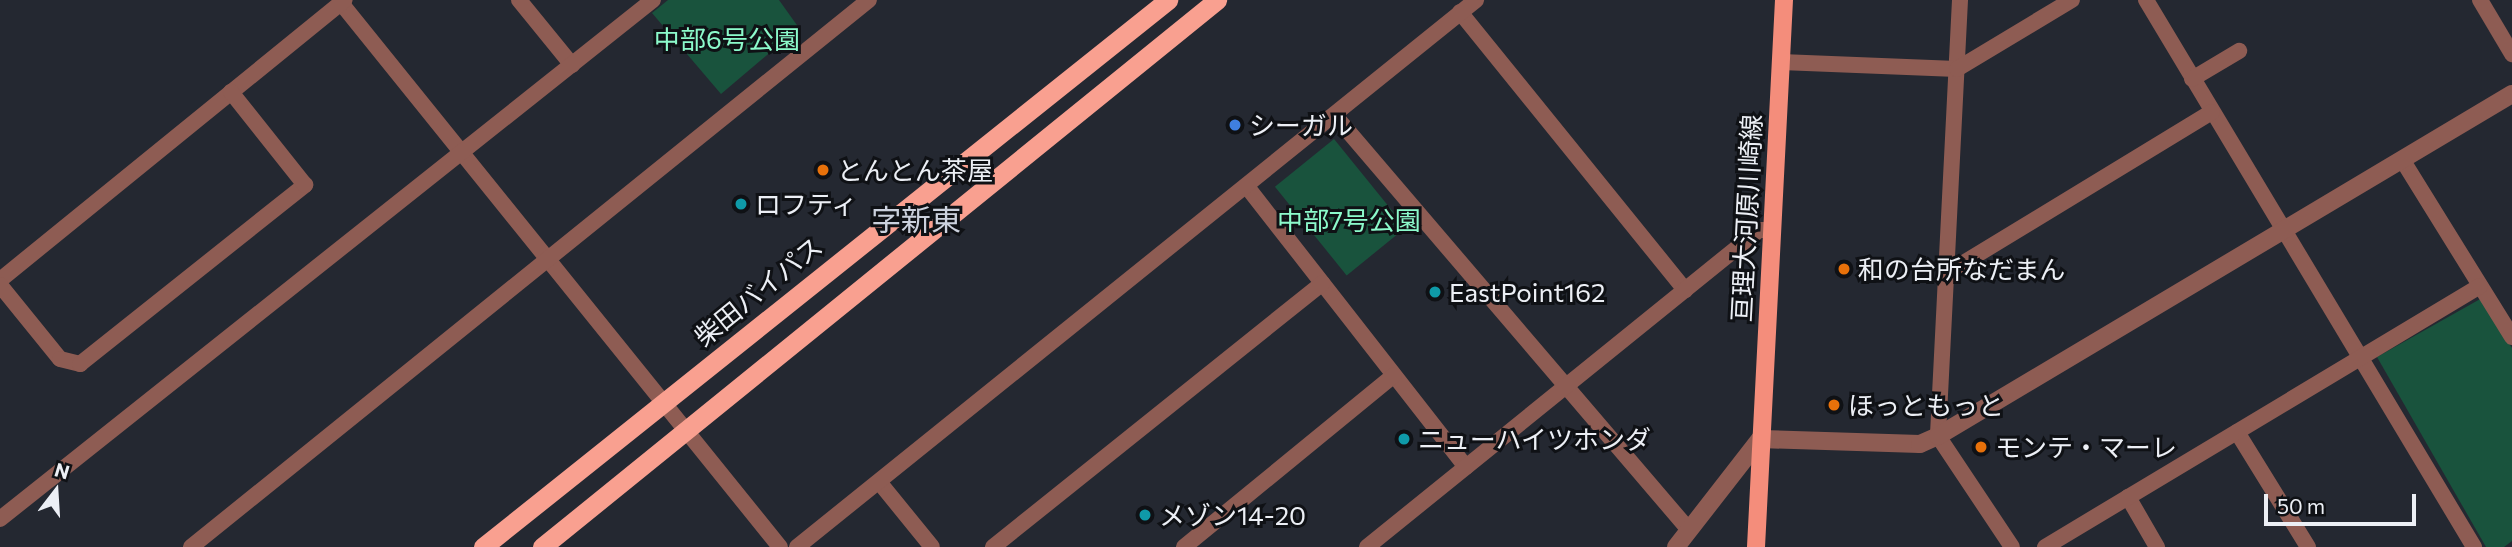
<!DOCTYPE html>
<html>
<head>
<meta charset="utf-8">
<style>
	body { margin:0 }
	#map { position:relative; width:2512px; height:547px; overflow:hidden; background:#242831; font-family:Commissioner,"Noto Sans JP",sans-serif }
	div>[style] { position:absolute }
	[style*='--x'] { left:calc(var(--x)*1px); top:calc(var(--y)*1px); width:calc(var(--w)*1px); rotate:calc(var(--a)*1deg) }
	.green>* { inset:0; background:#19533d; transform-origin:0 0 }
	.minor>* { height:16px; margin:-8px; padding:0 8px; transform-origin:8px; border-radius:8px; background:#8e5c53 }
	.tertiary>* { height:18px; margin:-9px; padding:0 9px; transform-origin:9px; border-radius:9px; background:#8e5c53 }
	.primary>* { height:18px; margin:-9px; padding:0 9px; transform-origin:9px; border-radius:9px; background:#f48d7b }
	.trunk>* { height:19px; margin:-9.5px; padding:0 9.5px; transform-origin:9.5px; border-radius:9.5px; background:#f9a090 }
	.dots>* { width:19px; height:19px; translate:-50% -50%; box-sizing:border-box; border:4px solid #0f1115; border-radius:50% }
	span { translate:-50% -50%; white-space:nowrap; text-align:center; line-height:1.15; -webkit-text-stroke:6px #0f1115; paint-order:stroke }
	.park-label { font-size:26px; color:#8cfacb }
	.poi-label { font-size:26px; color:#eceff5 }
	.left { translate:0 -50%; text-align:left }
	.street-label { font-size:26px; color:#eceff5 }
	.quarter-label { font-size:30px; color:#cbd1dd }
	.north { position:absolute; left:21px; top:456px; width:70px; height:70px; -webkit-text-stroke:5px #0f1115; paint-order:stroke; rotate:17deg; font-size:19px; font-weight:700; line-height:28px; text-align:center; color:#eceff5 }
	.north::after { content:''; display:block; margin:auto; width:24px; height:32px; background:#eceff5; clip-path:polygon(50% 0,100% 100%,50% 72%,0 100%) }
	.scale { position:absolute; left:2264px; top:494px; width:152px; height:32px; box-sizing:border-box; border:4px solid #eceff5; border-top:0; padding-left:9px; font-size:21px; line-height:24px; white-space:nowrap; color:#eceff5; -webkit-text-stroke:5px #0f1115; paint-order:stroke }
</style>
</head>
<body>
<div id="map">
	<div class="green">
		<i style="clip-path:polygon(668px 0,779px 0,799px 28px,721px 94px,652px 13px)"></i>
		<i style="left:1334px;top:139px;width:114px;height:76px;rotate:51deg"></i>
		<i style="clip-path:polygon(2482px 298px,2512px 348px,2512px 541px,2504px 547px,2486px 547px,2377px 357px)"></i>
	</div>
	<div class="minor">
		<i style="--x:519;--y:0;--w:84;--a:50.8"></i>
		<i style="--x:1960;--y:0;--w:437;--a:92.9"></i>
		<i style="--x:1938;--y:436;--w:133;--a:56.3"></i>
		<i style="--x:2146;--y:0;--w:638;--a:59.05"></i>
		<i style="--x:2480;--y:0;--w:63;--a:59.3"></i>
		<i style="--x:341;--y:3;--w:699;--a:51.1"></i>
		<i style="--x:1460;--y:12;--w:358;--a:51"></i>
		<i style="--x:1781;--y:62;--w:176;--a:2.3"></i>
		<i style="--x:1957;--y:69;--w:134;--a:-31"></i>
		<i style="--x:2192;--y:79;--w:55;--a:-30.8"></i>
		<i style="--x:1336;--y:117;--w:543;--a:49.48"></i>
		<i style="--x:2403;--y:161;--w:207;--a:58.2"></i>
		<i style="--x:1248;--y:188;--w:354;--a:52"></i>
		<i style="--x:1947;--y:273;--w:310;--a:-31.3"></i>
		<i style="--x:0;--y:280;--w:444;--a:-39.1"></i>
		<i style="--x:0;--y:285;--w:95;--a:51"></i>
		<i style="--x:60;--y:359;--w:21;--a:14"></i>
		<i style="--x:80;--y:364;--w:288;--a:-38.5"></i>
		<i style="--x:305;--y:185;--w:119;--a:-128.5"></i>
		<i style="--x:2237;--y:432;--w:135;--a:58.3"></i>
		<i style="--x:880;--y:483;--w:82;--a:50.9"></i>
		<i style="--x:2128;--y:497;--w:58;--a:59.9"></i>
		<i style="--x:0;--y:519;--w:834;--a:-38.48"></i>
		<i style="--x:191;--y:547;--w:871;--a:-38.9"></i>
		<i style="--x:797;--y:547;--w:872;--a:-38.85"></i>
		<i style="--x:993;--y:547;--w:422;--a:-38.7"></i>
		<i style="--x:1184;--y:547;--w:271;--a:-39.3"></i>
		<i style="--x:1367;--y:547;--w:504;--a:-38.96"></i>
		<i style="--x:1759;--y:230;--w:13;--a:0"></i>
		<i style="--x:2045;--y:547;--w:507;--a:-30.96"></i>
	</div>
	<div class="tertiary">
		<i style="--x:1676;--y:547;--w:137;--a:-52.1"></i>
		<i style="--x:1760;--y:439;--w:160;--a:1.8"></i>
		<i style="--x:1920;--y:444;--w:20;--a:-24"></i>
		<i style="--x:1938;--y:436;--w:668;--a:-30.79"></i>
	</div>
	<div class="primary">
		<i style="--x:1756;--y:547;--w:548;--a:-87.07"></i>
	</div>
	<div class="trunk">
		<i style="--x:483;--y:547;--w:877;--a:-38.61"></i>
		<i style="--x:542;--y:547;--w:869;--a:-39.02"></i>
	</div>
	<div class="dots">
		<i style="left:1235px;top:125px;background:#3f7fe0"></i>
		<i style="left:823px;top:170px;background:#e8710a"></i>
		<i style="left:741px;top:204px;background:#0f9aa8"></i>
		<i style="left:1844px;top:269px;background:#e8710a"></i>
		<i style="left:1435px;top:292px;background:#0f9aa8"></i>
		<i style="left:1834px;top:405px;background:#e8710a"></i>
		<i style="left:1404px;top:439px;background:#0f9aa8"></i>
		<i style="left:1981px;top:447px;background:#e8710a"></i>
		<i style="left:1145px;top:515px;background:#0f9aa8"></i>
	</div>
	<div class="park-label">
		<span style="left:727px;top:39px">中部6号公園</span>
		<span style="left:1349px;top:220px">中部7号公園</span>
	</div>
	<div class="poi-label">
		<span class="left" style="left:1249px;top:125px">シーガル</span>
		<span class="left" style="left:837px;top:170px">とんとん茶屋</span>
		<span class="left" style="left:755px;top:204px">ロフティ</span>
		<span class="left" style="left:1858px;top:269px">和の台所なだまん</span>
		<span class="left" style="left:1449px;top:292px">EastPoint162</span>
		<span class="left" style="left:1848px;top:405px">ほっともっと</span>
		<span class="left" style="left:1418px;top:439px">ニューハイツホンダ</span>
		<span class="left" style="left:1995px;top:447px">モンテ・マーレ</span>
		<span class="left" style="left:1159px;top:515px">メゾン14-20</span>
	</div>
	<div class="street-label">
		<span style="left:1746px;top:218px;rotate:-87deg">亘理大河原川崎線</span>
		<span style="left:758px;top:291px;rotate:-39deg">柴田バイパス</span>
	</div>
	<div class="quarter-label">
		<span style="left:916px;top:219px">字新東</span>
	</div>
	<div class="north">N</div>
	<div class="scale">50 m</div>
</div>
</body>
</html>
